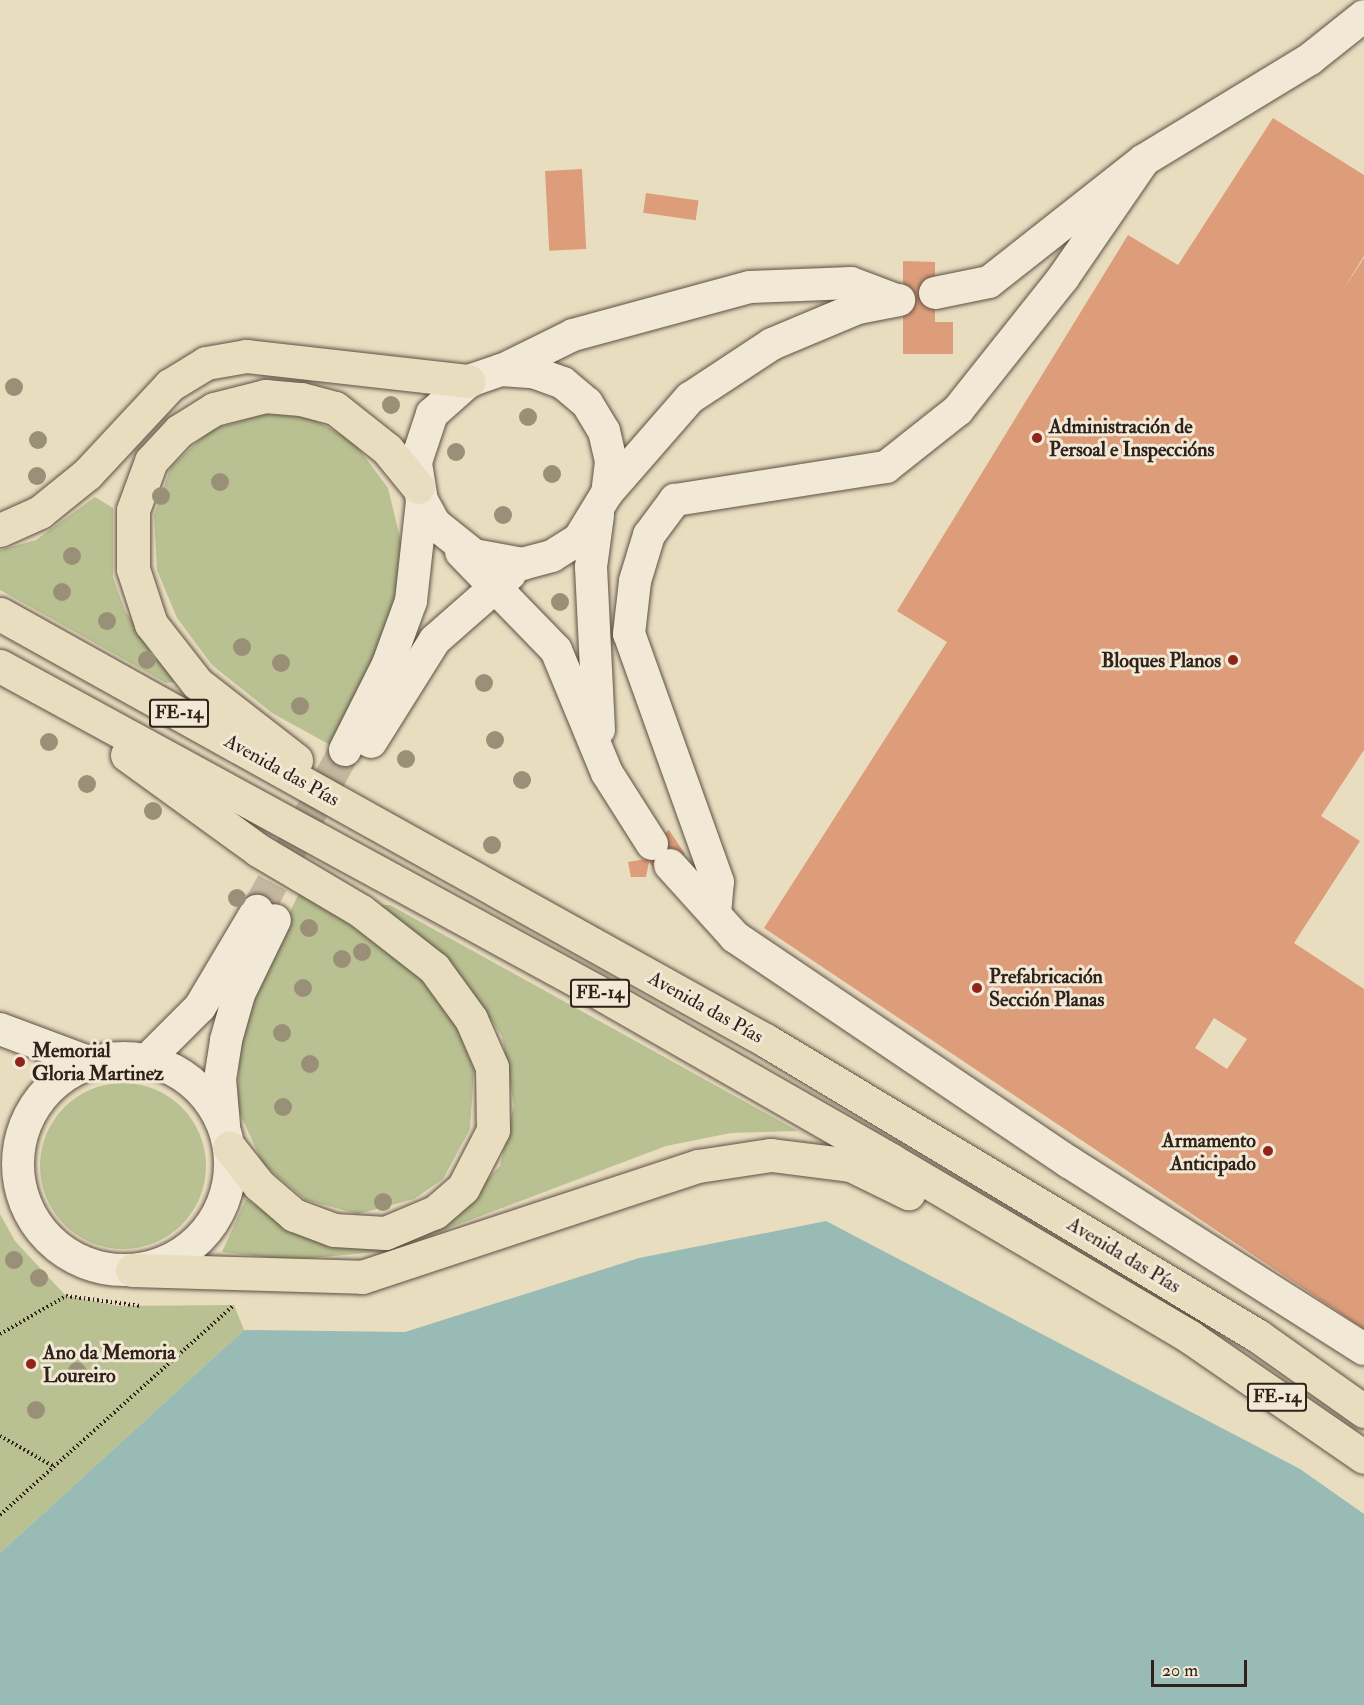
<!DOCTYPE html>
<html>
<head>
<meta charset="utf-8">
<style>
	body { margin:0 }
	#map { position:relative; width:1364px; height:1705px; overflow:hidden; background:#e9ddc0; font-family:"IM FELL Double Pica",serif }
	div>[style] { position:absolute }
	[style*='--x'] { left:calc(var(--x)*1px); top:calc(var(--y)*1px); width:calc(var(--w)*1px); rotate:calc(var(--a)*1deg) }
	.green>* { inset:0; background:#b9c091 }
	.round { border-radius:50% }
	.water>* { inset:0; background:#98bbb6 }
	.building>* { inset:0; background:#dd9d7a; transform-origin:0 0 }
	.minor-tunnel>* { height:32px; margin-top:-16px; transform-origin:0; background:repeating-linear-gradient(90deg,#c4b79f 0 32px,transparent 0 48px) }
	.path>* { height:4px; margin-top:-2px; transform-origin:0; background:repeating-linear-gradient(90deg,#30211a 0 1.5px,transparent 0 4.5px) }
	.roads { filter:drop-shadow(0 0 2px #5e5044) drop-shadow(0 0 2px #5e5044) }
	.minor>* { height:32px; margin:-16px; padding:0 16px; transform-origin:16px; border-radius:16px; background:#f1e9d6 }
	.minor>.ring { margin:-16px; padding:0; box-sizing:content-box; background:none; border:32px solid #f1e9d6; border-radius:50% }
	.highway>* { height:33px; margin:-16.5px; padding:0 16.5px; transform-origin:16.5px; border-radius:16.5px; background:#e9ddc0 }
	.trees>* { width:18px; height:18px; margin:-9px; border-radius:50%; background:#9a9078 }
	.dots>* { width:16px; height:16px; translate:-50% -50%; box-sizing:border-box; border:3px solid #f1e9d6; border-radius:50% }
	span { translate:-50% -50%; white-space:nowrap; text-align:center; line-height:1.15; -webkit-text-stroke:6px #f1e9d6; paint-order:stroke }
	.shield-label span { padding:2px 4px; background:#f1e9d6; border:2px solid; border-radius:4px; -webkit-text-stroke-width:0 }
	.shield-label { font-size:18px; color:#30211a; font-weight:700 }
	.poi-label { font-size:20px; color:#30211a; font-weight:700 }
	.left { translate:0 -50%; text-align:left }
	.right { translate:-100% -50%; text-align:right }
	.street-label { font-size:20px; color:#30211a }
	.scale { position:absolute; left:1151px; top:1660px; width:96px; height:27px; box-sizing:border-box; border:3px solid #30211a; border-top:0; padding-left:8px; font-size:18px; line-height:21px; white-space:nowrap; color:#30211a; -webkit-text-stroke:4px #f1e9d6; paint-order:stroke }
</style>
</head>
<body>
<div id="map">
	<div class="green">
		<i style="clip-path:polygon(265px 414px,309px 417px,353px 441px,388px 488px,401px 542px,398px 601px,372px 674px,332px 746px,272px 713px,212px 665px,177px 618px,157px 570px,154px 515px,171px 467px,210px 430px)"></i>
		<i style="clip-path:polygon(95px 497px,113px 508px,113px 577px,125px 611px,176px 682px,166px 683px,0 590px,0 550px,36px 540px)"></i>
		<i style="clip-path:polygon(301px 889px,424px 979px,455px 1023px,474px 1069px,470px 1129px,443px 1179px,414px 1199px,358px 1214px,306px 1200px,263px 1164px,237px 1107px,240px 1049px,262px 970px)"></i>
		<i style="clip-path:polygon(381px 905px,390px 905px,798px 1131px,731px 1133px,666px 1146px,388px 1251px,290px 1260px,222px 1252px,246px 1199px,297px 1231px,453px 1215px,500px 1166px,514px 1105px,502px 1036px,461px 976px)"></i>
		<i class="round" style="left:40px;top:1083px;width:166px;height:166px"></i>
		<i style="clip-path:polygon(0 1214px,15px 1241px,66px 1296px,119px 1306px,234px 1305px,244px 1330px,0 1553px)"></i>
	</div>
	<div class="water">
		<i style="clip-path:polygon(826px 1221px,1300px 1469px,1364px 1514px,1364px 1705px,0 1705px,0 1553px,244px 1330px,405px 1332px,639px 1258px)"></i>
	</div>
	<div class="building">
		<i style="clip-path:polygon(evenodd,1273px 118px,1364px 175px,1364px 256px,1343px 290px,1364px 258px,1364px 750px,1321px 816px,1360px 841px,1294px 943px,1364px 989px,1364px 1329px,764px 928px,947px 642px,897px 611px,1128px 235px,1178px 265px,1273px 118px,1214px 1018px,1247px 1039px,1227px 1069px,1195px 1048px,1214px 1018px)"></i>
		<i style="left:582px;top:169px;width:80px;height:37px;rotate:87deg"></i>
		<i style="left:646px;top:193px;width:53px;height:20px;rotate:8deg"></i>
		<i style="clip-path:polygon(903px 261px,935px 262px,935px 322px,953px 322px,953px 354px,903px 354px)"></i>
		<i style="clip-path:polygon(669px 830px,685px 854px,657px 873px,649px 862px,646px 877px,631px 877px,628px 862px,646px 859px,641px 852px)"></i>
	</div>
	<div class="minor-tunnel">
		<i style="--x:257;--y:911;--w:183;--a:-61.3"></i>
	</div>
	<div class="path">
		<i style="--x:0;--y:1334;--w:76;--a:-29.9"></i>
		<i style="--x:66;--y:1296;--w:76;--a:7.6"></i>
		<i style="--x:0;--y:1436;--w:61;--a:29.5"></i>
		<i style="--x:0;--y:1515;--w:314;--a:-41.9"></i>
	</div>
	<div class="roads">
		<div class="minor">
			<i style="--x:935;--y:293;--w:55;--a:-11.5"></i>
			<i style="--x:989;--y:282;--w:197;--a:-38.2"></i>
			<i style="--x:1144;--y:160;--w:194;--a:-31.3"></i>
			<i style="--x:1310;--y:59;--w:69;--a:-38.5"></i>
			<i style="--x:504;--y:369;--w:77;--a:-26.2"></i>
			<i style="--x:573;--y:335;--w:183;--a:-15.2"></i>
			<i style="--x:750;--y:287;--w:101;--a:-2.3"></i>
			<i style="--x:851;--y:283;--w:48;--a:20.7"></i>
			<i style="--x:607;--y:493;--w:126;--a:-48.9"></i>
			<i style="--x:690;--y:398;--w:98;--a:-33.4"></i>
			<i style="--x:772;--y:344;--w:93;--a:-22.7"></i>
			<i style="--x:858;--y:308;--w:42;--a:-11"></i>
			<i style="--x:598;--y:515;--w:52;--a:97.7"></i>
			<i style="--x:591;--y:567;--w:163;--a:87.2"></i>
			<i style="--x:461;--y:552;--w:136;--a:45.9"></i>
			<i style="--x:556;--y:650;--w:133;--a:67.5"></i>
			<i style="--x:607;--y:773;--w:84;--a:57.6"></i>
			<i style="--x:371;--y:742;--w:120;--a:-57.9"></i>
			<i style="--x:435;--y:640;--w:100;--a:-41.3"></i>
			<i style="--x:345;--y:750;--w:96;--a:-63.4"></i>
			<i style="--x:388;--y:664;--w:67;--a:-69.9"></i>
			<i style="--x:411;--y:601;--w:101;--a:-83.7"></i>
			<i style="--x:422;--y:501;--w:39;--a:-99"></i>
			<i style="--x:416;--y:462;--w:51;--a:-71.6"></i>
			<i style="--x:432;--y:414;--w:50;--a:-41.7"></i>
			<i style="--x:469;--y:381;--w:34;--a:-19"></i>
			<i style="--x:501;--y:370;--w:32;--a:4"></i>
			<i style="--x:533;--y:372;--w:32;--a:20"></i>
			<i style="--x:563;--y:383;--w:31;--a:40"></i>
			<i style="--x:587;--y:403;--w:33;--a:59"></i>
			<i style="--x:604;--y:431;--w:32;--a:77"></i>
			<i style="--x:611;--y:462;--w:31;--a:97"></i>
			<i style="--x:607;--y:493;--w:54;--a:121.3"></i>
			<i style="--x:579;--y:539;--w:32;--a:148"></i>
			<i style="--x:552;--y:556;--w:30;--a:165"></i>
			<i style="--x:523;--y:564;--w:50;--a:-169.6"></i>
			<i style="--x:474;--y:555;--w:50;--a:-141.5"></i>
			<i style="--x:435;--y:524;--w:26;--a:-119"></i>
			<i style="--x:670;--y:865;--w:97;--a:47.9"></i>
			<i style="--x:735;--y:937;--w:403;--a:34"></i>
			<i style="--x:1069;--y:1162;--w:349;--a:32.4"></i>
			<i style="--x:715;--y:914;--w:32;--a:-85"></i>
			<i style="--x:718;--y:882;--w:263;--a:-109.7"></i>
			<i style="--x:629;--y:634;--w:53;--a:-83.5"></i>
			<i style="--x:635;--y:581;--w:48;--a:-73.1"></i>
			<i style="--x:649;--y:535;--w:44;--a:-53.4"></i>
			<i style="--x:675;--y:500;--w:214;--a:-8.9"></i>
			<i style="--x:886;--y:467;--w:92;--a:-38.4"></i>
			<i style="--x:958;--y:410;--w:169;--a:-51.5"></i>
			<i style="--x:1063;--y:278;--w:143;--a:-55.5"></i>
			<i style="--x:0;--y:1029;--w:97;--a:20.5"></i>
			<i class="ring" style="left:18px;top:1058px;width:180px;height:180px"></i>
			<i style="--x:146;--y:1061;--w:76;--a:-45"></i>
			<i style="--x:200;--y:1007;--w:112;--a:-59.3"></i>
			<i style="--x:224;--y:1125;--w:46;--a:-95"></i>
			<i style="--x:220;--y:1079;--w:39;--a:-81"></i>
			<i style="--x:226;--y:1040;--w:48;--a:-74.2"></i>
			<i style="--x:239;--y:994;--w:82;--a:-64.1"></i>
		</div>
		<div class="highway">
			<i style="--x:0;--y:530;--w:44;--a:-24.2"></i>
			<i style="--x:40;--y:512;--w:60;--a:-39"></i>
			<i style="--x:87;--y:474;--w:122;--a:-47"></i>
			<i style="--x:170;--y:385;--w:42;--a:-31.4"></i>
			<i style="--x:206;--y:363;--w:41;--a:-9.9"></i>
			<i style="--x:246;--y:356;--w:224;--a:6.4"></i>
			<i style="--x:0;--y:614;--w:876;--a:29.11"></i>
			<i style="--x:765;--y:1040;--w:575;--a:30.98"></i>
			<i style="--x:1258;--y:1336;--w:130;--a:35.3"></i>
			<i style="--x:0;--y:666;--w:679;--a:28.6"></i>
			<i style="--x:596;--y:991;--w:340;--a:29.8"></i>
			<i style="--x:891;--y:1160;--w:347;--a:30.6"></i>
			<i style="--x:1190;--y:1337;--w:211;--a:34.6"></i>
			<i style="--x:127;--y:755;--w:162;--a:35.9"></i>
			<i style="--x:258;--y:850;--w:120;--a:30.6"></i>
			<i style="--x:361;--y:911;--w:93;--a:38"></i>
			<i style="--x:434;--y:968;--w:63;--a:54"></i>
			<i style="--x:471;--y:1019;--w:52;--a:66.4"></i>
			<i style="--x:492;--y:1067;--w:63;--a:89.1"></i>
			<i style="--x:493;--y:1130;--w:65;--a:117.3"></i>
			<i style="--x:463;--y:1188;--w:37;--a:139"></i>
			<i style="--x:435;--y:1212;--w:54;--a:157.2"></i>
			<i style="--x:385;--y:1233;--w:51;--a:-176.6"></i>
			<i style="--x:334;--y:1230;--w:43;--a:-159.4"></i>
			<i style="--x:294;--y:1215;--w:46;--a:-139.4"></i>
			<i style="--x:259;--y:1185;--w:48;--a:-128.3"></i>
			<i style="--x:296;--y:760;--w:125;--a:-142.1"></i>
			<i style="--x:197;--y:683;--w:75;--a:-127.9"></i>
			<i style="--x:151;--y:624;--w:58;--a:-108.1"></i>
			<i style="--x:133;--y:569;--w:59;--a:-90"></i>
			<i style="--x:133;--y:510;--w:52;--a:-69.8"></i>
			<i style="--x:151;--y:461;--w:41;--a:-47"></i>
			<i style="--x:179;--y:431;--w:41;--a:-32.2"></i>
			<i style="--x:214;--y:409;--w:53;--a:-14.3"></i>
			<i style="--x:265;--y:396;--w:36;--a:5"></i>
			<i style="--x:301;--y:399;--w:35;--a:15"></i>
			<i style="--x:335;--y:408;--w:66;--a:38.3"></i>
			<i style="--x:387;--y:449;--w:49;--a:50.8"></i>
			<i style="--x:132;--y:1270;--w:230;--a:1.7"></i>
			<i style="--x:362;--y:1277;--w:354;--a:-18.3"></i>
			<i style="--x:698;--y:1166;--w:74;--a:-8.6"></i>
			<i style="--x:771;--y:1155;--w:81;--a:7.1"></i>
			<i style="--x:851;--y:1165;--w:64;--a:26.2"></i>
		</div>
	</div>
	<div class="trees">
		<i style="left:14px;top:387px"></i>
		<i style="left:391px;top:405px"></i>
		<i style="left:528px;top:417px"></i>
		<i style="left:38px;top:440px"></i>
		<i style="left:456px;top:452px"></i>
		<i style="left:552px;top:474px"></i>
		<i style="left:37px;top:476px"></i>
		<i style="left:220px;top:482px"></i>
		<i style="left:161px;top:496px"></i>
		<i style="left:503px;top:515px"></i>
		<i style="left:72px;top:556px"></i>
		<i style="left:62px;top:592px"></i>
		<i style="left:560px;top:602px"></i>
		<i style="left:107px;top:621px"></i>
		<i style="left:242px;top:647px"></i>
		<i style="left:147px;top:660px"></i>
		<i style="left:281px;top:663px"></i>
		<i style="left:484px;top:683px"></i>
		<i style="left:300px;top:706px"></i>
		<i style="left:495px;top:740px"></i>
		<i style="left:49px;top:742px"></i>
		<i style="left:406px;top:759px"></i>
		<i style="left:522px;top:780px"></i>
		<i style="left:87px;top:784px"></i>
		<i style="left:153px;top:811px"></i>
		<i style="left:492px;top:845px"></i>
		<i style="left:237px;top:898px"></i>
		<i style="left:309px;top:928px"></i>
		<i style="left:362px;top:952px"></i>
		<i style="left:342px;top:959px"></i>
		<i style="left:303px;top:988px"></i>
		<i style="left:282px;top:1033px"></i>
		<i style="left:310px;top:1064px"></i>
		<i style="left:283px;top:1107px"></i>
		<i style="left:383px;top:1202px"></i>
		<i style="left:14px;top:1260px"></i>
		<i style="left:39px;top:1278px"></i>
		<i style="left:77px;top:1371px"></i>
		<i style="left:36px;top:1410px"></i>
	</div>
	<div class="dots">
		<i style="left:1037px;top:438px;background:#8f2418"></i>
		<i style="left:1233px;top:660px;background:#8f2418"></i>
		<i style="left:977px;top:988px;background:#8f2418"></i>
		<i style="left:20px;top:1062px;background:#8f2418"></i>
		<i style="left:1268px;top:1151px;background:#8f2418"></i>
		<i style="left:31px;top:1364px;background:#8f2418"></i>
	</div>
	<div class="shield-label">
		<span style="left:179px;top:713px">FE-14</span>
		<span style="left:600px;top:993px">FE-14</span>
		<span style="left:1277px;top:1397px">FE-14</span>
	</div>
	<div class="poi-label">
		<span class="left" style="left:1049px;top:438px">Administración de<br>Persoal e Inspeccións</span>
		<span class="right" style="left:1221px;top:660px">Bloques Planos</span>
		<span class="left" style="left:989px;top:988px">Prefabricación<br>Sección Planas</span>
		<span class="left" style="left:32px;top:1062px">Memorial<br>Gloria Martinez</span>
		<span class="right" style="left:1256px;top:1152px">Armamento<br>Anticipado</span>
		<span class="left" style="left:43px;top:1364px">Ano da Memoria<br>Loureiro</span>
	</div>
	<div class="street-label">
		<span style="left:282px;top:770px;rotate:29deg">Avenida das Pías</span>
		<span style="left:706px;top:1007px;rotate:29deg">Avenida das Pías</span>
		<span style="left:1124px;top:1255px;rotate:31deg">Avenida das Pías</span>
	</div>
	<div class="scale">20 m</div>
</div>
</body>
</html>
